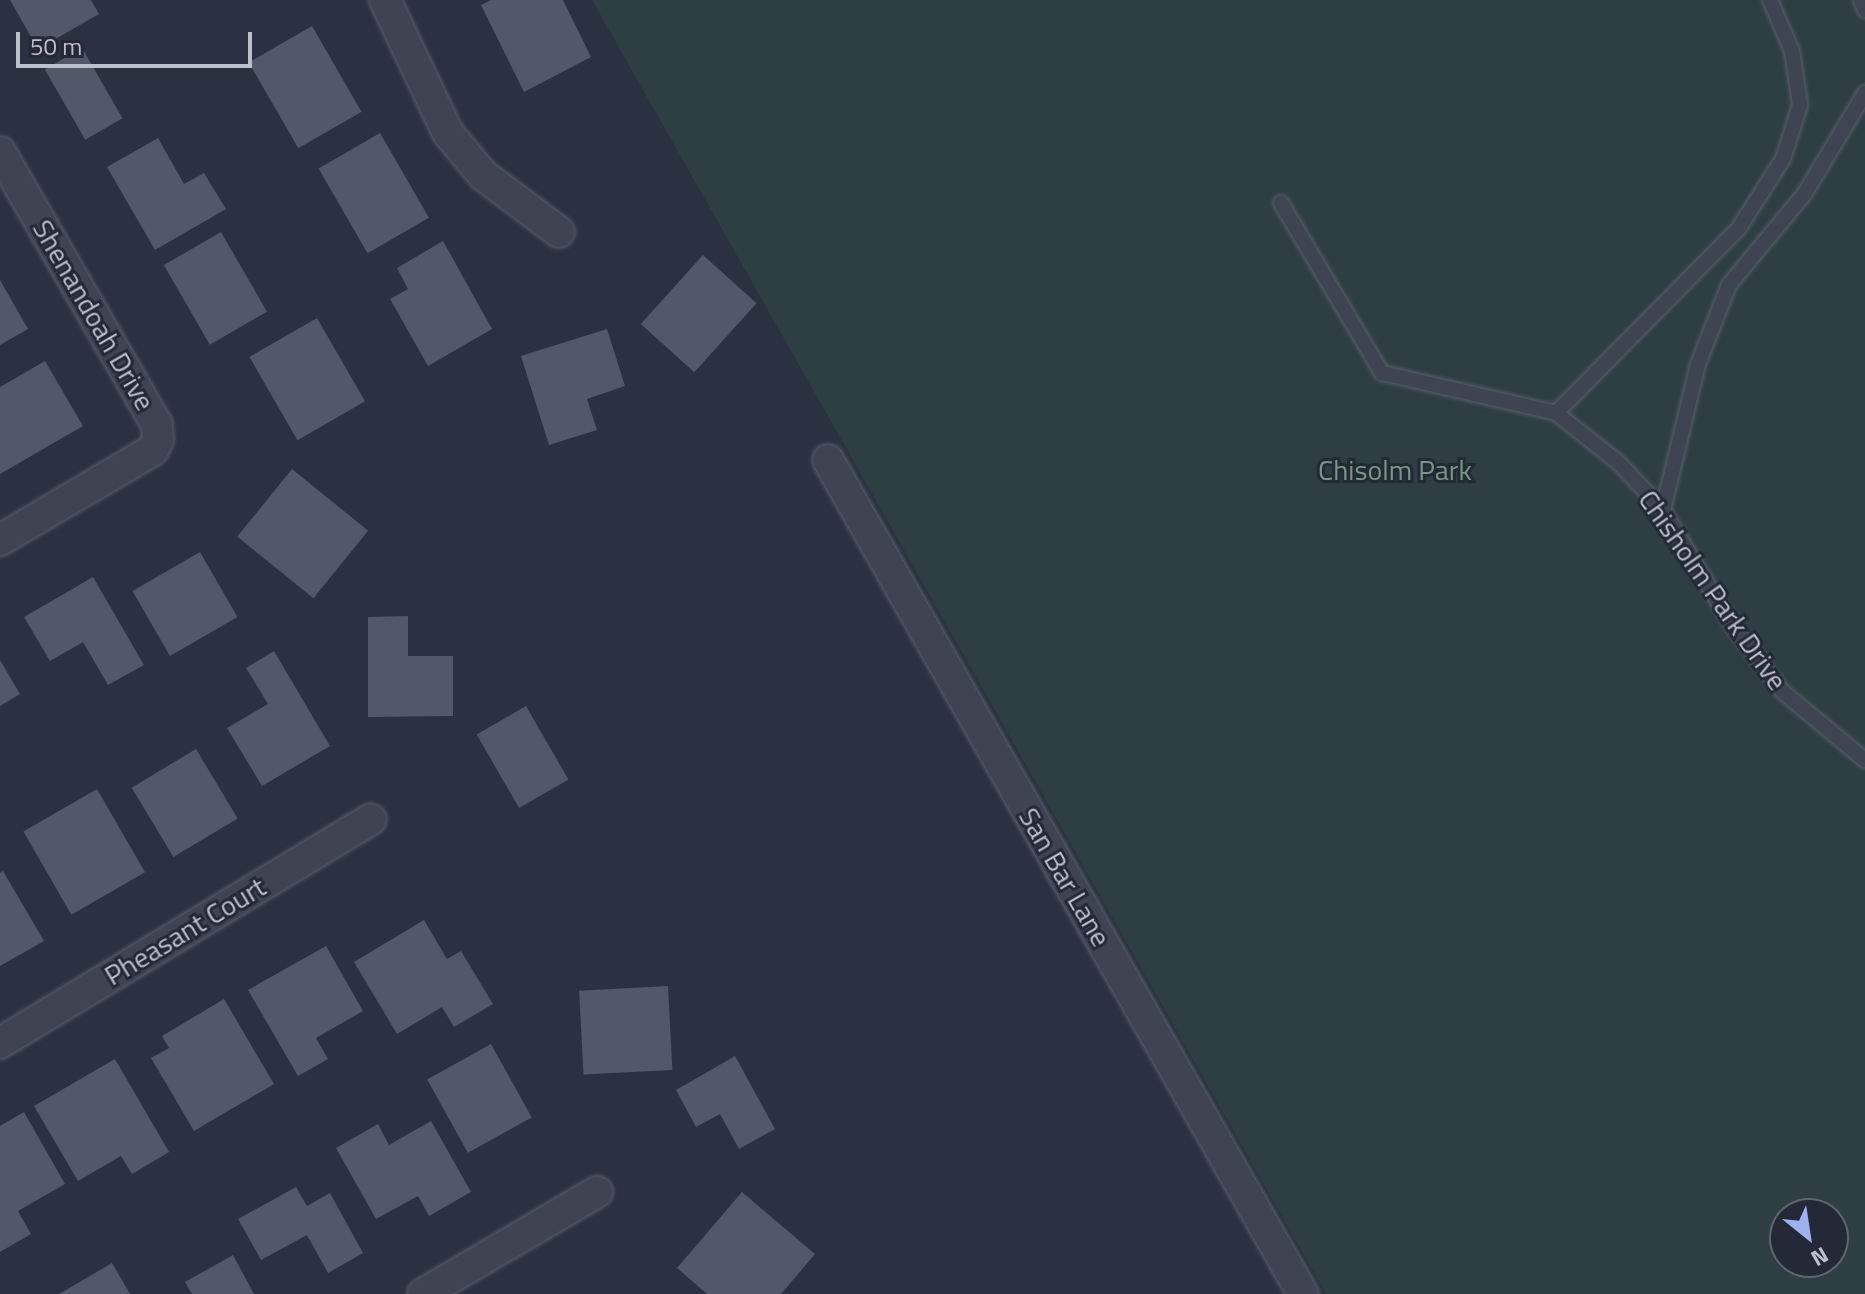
<!DOCTYPE html>
<html>
<head>
<meta charset="utf-8">
<style>
	body { margin:0 }
	#map { position:relative; width:1865px; height:1294px; overflow:hidden; background:#2a3141; font-family:"Titillium Web",sans-serif }
	div>[style] { position:absolute }
	[style*='--x'] { left:calc(var(--x)*1px); top:calc(var(--y)*1px); width:calc(var(--w)*1px); rotate:calc(var(--a)*1deg) }
	.green>* { inset:0; background:#2d3f43 }
	.building>* { inset:0; background:#50586a; transform-origin:0 0 }
	.roads { filter:drop-shadow(0 0 2px #595f6c) drop-shadow(0 0 2px #595f6c) }
	.lane>* { height:14px; margin:-7px; padding:0 7px; transform-origin:7px; border-radius:7px; background:#3e4451 }
	.street>* { height:30px; margin:-15px; padding:0 15px; transform-origin:15px; border-radius:15px; background:#3e4451 }
	span { translate:-50% -50%; white-space:nowrap; text-align:center; line-height:1.15; -webkit-text-stroke:6px #232937; paint-order:stroke }
	.street-label { font-size:28px; color:#bbc0cb }
	.park-label { font-size:28px; color:#759a81 }
	.north { position:absolute; left:1769px; top:1198px; width:80px; height:80px; box-sizing:border-box; background:#232937; border:2px solid #606572; border-radius:50%; rotate:150deg; font-size:22px; font-weight:700; line-height:32px; text-align:center; color:#bbc0cb }
	.north::after { content:''; display:block; margin:auto; width:28px; height:36px; background:#9cb3ef; clip-path:polygon(50% 0,100% 100%,50% 72%,0 100%) }
	.scale { position:absolute; left:16px; top:32px; width:236px; height:36px; box-sizing:border-box; border:4px solid #bbc0cb; border-top:0; padding-left:10px; font-size:24px; line-height:28px; white-space:nowrap; color:#bbc0cb; -webkit-text-stroke:6px #232937; paint-order:stroke }
</style>
</head>
<body>
<div id="map">
	<div class="green">
		<i style="clip-path:polygon(evenodd,592px 0,1865px 0,1865px 1294px,1326px 1294px,592px 0,1785px 1214px,1833px 1214px,1833px 1262px,1785px 1262px,1785px 1214px)"></i>
	</div>
	<div class="building">
		<i style="clip-path:polygon(10px 0,91px 0,99px 14px,38px 49px)"></i>
		<i style="clip-path:polygon(491px 0,563px 0,591px 57px,524px 92px,481px 5px)"></i>
		<i style="left:312px;top:26px;width:99px;height:73px;rotate:60deg"></i>
		<i style="left:82px;top:48px;width:81px;height:43px;rotate:60deg"></i>
		<i style="left:380px;top:133px;width:98px;height:71px;rotate:60deg"></i>
		<i style="clip-path:polygon(158px 138px,184px 184px,204px 173px,226px 209px,155px 250px,107px 167px)"></i>
		<i style="left:221px;top:232px;width:92px;height:66px;rotate:60deg"></i>
		<i style="clip-path:polygon(443px 241px,492px 329px,428px 366px,390px 299px,408px 289px,397px 268px)"></i>
		<i style="left:703px;top:255px;width:72px;height:93px;rotate:42deg"></i>
		<i style="clip-path:polygon(0 280px,28px 329px,0 345px)"></i>
		<i style="left:317px;top:318px;width:96px;height:78px;rotate:60deg"></i>
		<i style="clip-path:polygon(607px 329px,625px 386px,587px 399px,597px 430px,549px 445px,521px 356px)"></i>
		<i style="clip-path:polygon(45px 361px,83px 426px,0 474px,0 387px)"></i>
		<i style="left:292px;top:469px;width:98px;height:87px;rotate:39deg"></i>
		<i style="left:200px;top:552px;width:75px;height:78px;rotate:60deg"></i>
		<i style="clip-path:polygon(93px 577px,144px 665px,108px 685px,83px 642px,50px 661px,24px 617px)"></i>
		<i style="clip-path:polygon(408px 616px,408px 656px,453px 656px,453px 716px,368px 717px,368px 617px)"></i>
		<i style="clip-path:polygon(274px 651px,330px 746px,262px 786px,227px 728px,268px 704px,246px 668px)"></i>
		<i style="clip-path:polygon(0 660px,20px 694px,0 706px)"></i>
		<i style="left:526px;top:706px;width:85px;height:57px;rotate:60deg"></i>
		<i style="left:196px;top:749px;width:81px;height:75px;rotate:59deg"></i>
		<i style="left:97px;top:789px;width:96px;height:85px;rotate:60deg"></i>
		<i style="clip-path:polygon(3px 871px,44px 941px,0 966px,0 873px)"></i>
		<i style="clip-path:polygon(424px 920px,447px 959px,461px 951px,493px 1004px,454px 1027px,442px 1007px,397px 1034px,354px 962px)"></i>
		<i style="clip-path:polygon(326px 946px,363px 1011px,316px 1038px,328px 1059px,298px 1076px,248px 990px)"></i>
		<i style="left:668px;top:986px;width:84px;height:89px;rotate:87deg"></i>
		<i style="clip-path:polygon(224px 999px,274px 1084px,194px 1131px,151px 1058px,169px 1048px,162px 1036px)"></i>
		<i style="left:491px;top:1044px;width:84px;height:73px;rotate:61deg"></i>
		<i style="clip-path:polygon(735px 1056px,775px 1129px,739px 1149px,720px 1114px,696px 1127px,676px 1090px)"></i>
		<i style="clip-path:polygon(115px 1059px,169px 1152px,132px 1174px,121px 1156px,78px 1181px,34px 1106px)"></i>
		<i style="clip-path:polygon(24px 1112px,65px 1184px,18px 1211px,31px 1234px,0 1252px,0 1126px)"></i>
		<i style="clip-path:polygon(431px 1121px,471px 1192px,429px 1216px,418px 1196px,376px 1219px,336px 1148px,378px 1124px,389px 1145px)"></i>
		<i style="clip-path:polygon(296px 1187px,307px 1206px,330px 1193px,363px 1253px,328px 1273px,307px 1235px,261px 1260px,238px 1219px)"></i>
		<i style="clip-path:polygon(742px 1192px,815px 1254px,781px 1294px,707px 1294px,677px 1268px)"></i>
		<i style="clip-path:polygon(233px 1255px,254px 1294px,192px 1294px,185px 1282px)"></i>
		<i style="clip-path:polygon(112px 1263px,130px 1294px,59px 1294px)"></i>
	</div>
	<div class="roads">
		<div class="lane">
			<i style="--x:1861;--y:0;--w:11;--a:68"></i>
			<i style="--x:1281;--y:203;--w:198;--a:59.3"></i>
			<i style="--x:1382;--y:373;--w:179;--a:12.9"></i>
			<i style="--x:1556;--y:413;--w:80;--a:38.4"></i>
			<i style="--x:1619;--y:463;--w:64;--a:46.9"></i>
			<i style="--x:1663;--y:510;--w:134;--a:59"></i>
			<i style="--x:1732;--y:625;--w:84;--a:52.7"></i>
			<i style="--x:1783;--y:692;--w:107;--a:39.7"></i>
			<i style="--x:1556;--y:413;--w:260;--a:-45.3"></i>
			<i style="--x:1739;--y:228;--w:82;--a:-57.5"></i>
			<i style="--x:1783;--y:159;--w:57;--a:-72.5"></i>
			<i style="--x:1800;--y:105;--w:55;--a:-98.4"></i>
			<i style="--x:1792;--y:51;--w:56;--a:-113.3"></i>
			<i style="--x:1663;--y:510;--w:150;--a:-76.5"></i>
			<i style="--x:1698;--y:364;--w:85;--a:-68.6"></i>
			<i style="--x:1729;--y:285;--w:119;--a:-50.4"></i>
			<i style="--x:1805;--y:193;--w:117;--a:-59"></i>
		</div>
		<div class="street">
			<i style="--x:385;--y:0;--w:147;--a:64.7"></i>
			<i style="--x:448;--y:133;--w:55;--a:50.2"></i>
			<i style="--x:483;--y:175;--w:95;--a:36.9"></i>
			<i style="--x:0;--y:152;--w:315;--a:60.1"></i>
			<i style="--x:157;--y:425;--w:15;--a:86"></i>
			<i style="--x:158;--y:440;--w:11;--a:117"></i>
			<i style="--x:153;--y:450;--w:178;--a:149.5"></i>
			<i style="--x:828;--y:460;--w:960;--a:60.34"></i>
			<i style="--x:0;--y:1043;--w:433;--a:-31.1"></i>
			<i style="--x:423;--y:1294;--w:202;--a:-30.4"></i>
		</div>
	</div>
	<div class="street-label">
		<span style="left:94px;top:315px;rotate:60deg">Shenandoah Drive</span>
		<span style="left:1713px;top:590px;rotate:55deg">Chisholm Park Drive</span>
		<span style="left:1065px;top:877px;rotate:60deg">San Bar Lane</span>
		<span style="left:185px;top:931px;rotate:-31deg">Pheasant Court</span>
	</div>
	<div class="park-label">
		<span style="left:1395px;top:470px">Chisolm Park</span>
	</div>
	<div class="north">N</div>
	<div class="scale">50 m</div>
</div>
</body>
</html>
